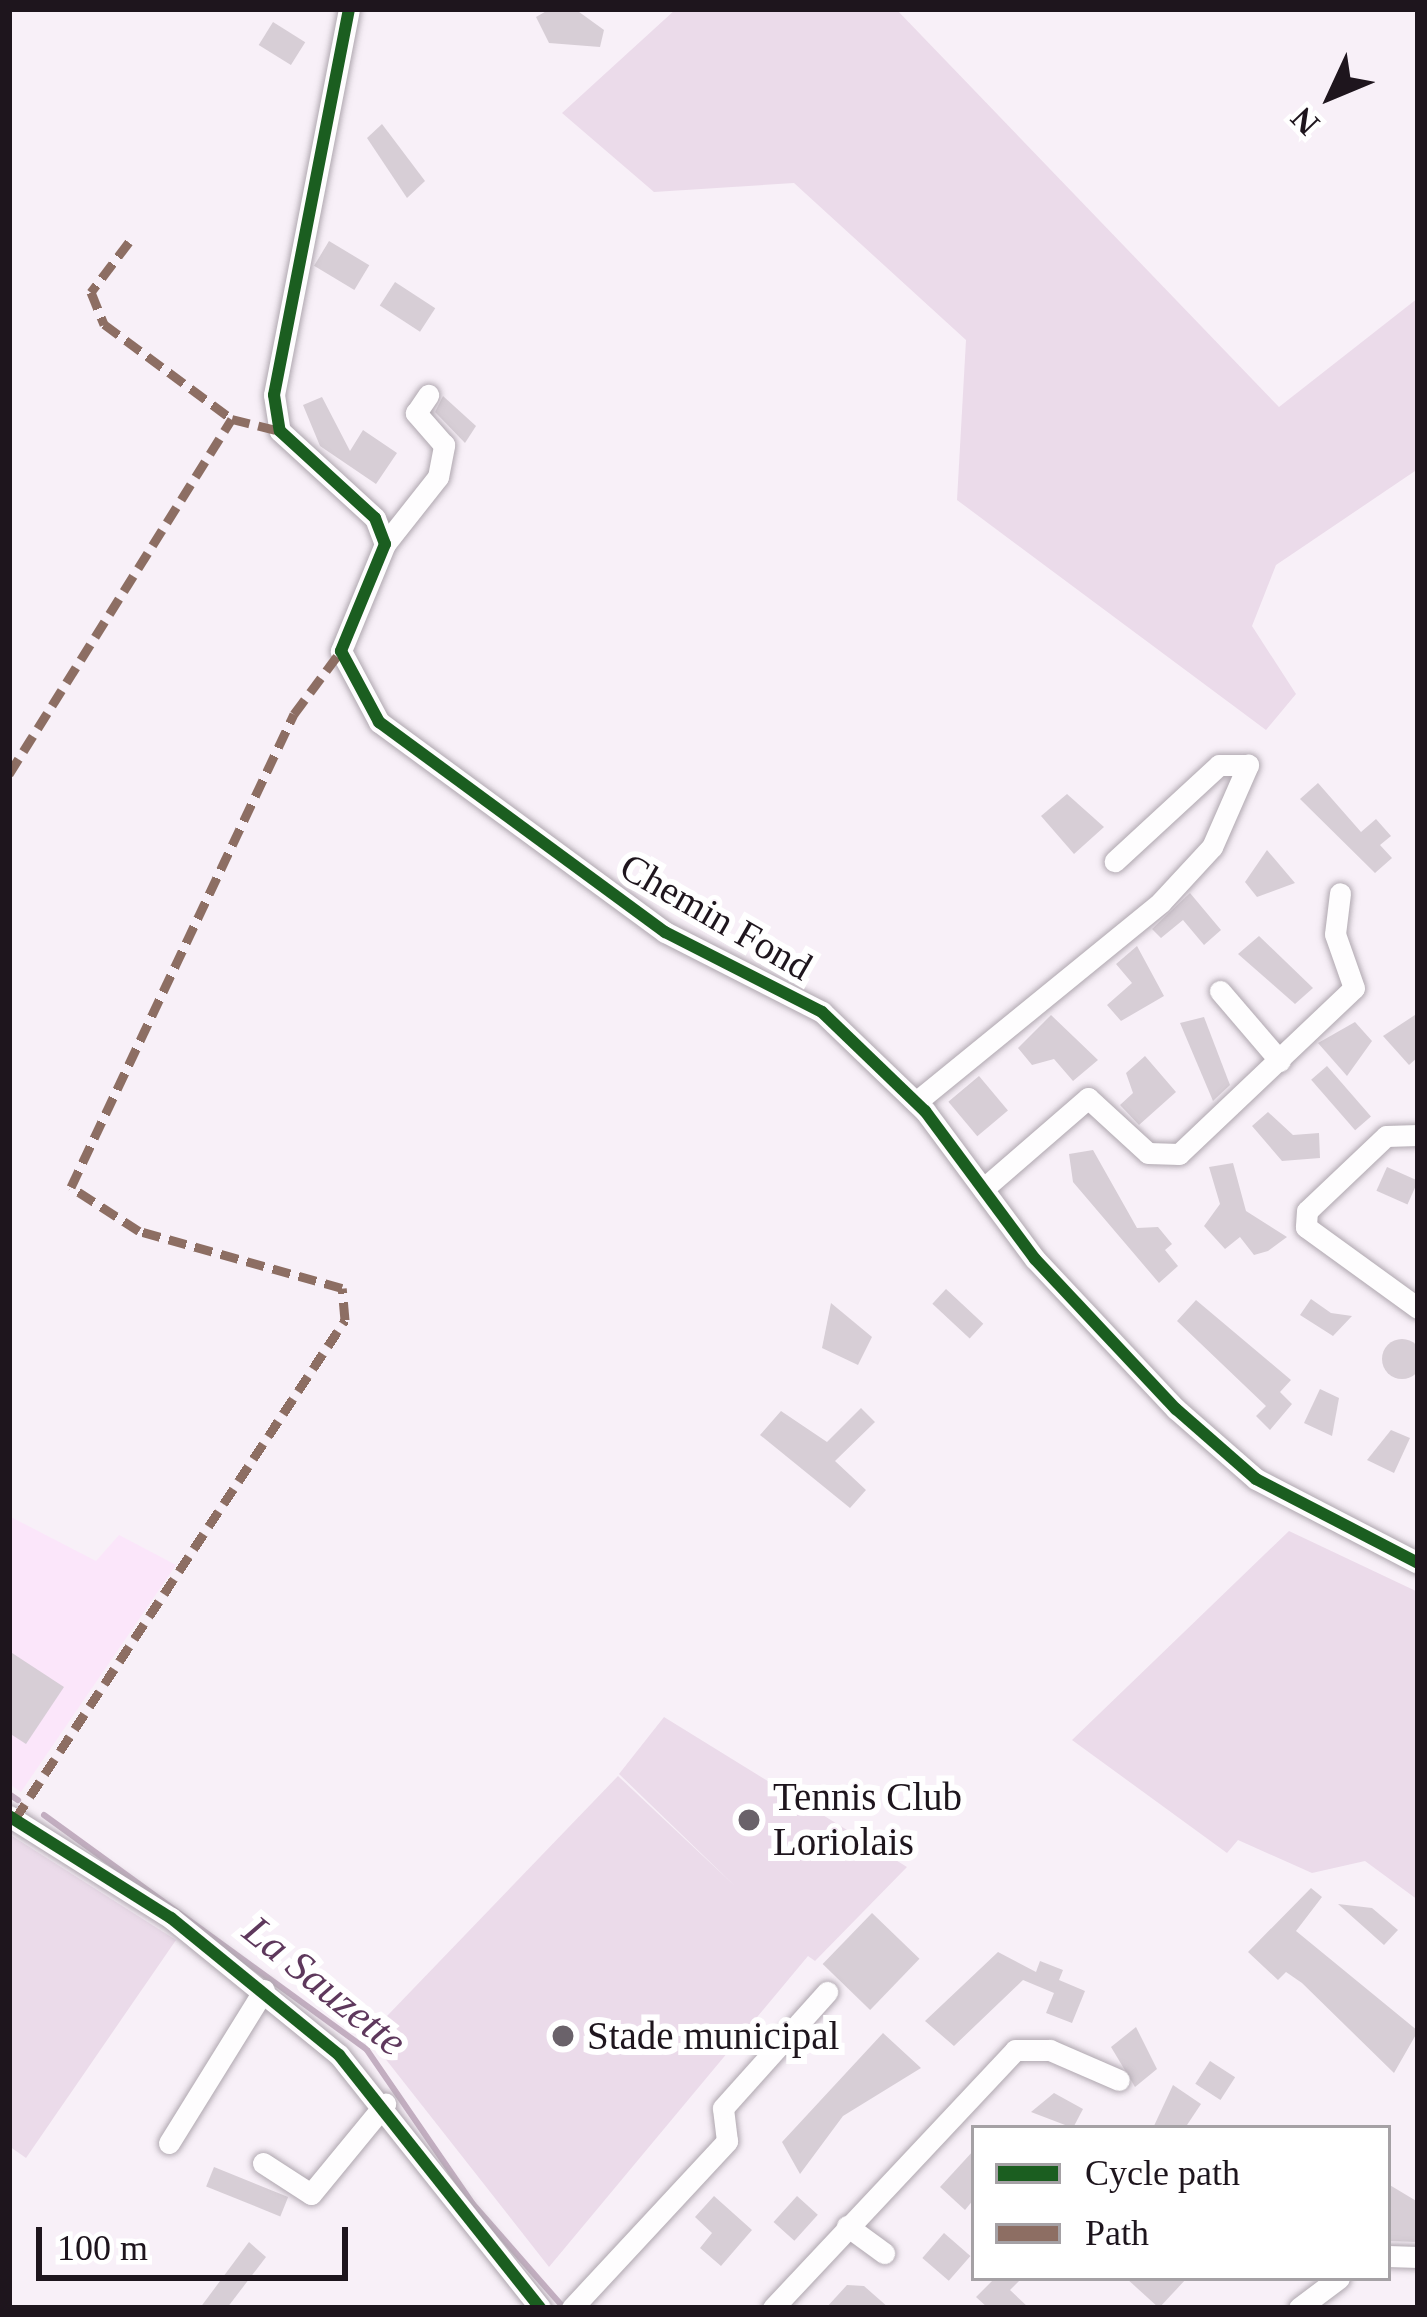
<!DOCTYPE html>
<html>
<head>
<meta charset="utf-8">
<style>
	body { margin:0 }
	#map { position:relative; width:1427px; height:2317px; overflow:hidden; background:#f8f0f8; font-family:Georgia,serif }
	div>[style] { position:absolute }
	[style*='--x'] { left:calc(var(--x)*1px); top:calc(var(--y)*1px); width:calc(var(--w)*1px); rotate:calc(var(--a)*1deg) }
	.built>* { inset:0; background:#fbe6fa }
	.green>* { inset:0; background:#ebdbea }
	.stream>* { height:6px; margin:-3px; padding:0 3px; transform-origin:3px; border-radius:3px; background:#c3aec1 }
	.building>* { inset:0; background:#d7ced6; transform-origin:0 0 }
	.round { border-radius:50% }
	.roads { filter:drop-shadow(0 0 3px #afa7af) drop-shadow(0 0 3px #afa7af) }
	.minor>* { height:21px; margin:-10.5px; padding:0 10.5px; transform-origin:10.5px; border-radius:10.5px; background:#fefdfe }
	.quiet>* { height:9px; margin-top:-4.5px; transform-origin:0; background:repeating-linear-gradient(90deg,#8d6e63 0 18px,transparent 0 27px) }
	.cycleway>* { height:12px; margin:-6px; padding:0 6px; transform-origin:6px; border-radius:6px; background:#1b5e20 }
	.dots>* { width:33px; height:33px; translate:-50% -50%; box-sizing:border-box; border:6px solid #fff; border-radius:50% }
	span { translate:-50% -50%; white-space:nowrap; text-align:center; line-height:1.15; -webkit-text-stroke:12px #fff; paint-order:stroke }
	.street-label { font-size:39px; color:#1e151d }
	.poi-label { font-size:39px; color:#1e151d }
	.left { translate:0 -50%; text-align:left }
	.water-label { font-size:42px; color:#5e385c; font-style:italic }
	.frame { position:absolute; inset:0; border:12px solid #1e151d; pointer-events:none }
	.legend { position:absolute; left:971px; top:2125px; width:420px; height:156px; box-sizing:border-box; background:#fff; border:3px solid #a5a1a5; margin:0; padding:15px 21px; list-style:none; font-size:36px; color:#1e151d }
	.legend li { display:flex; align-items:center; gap:24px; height:60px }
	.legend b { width:60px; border:3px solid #a5a1a5 }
	.north { position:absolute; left:1271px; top:36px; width:120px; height:120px; -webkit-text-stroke:9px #fff; paint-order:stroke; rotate:226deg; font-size:33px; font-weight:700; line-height:48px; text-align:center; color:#1e151d }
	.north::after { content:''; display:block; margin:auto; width:42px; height:54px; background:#1e151d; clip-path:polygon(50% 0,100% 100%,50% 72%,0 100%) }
	.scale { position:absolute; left:36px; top:2227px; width:312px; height:54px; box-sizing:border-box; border:6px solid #1e151d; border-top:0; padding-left:15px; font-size:36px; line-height:42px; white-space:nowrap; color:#1e151d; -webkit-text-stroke:9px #fff; paint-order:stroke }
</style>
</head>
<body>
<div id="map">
	<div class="built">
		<i style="clip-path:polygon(9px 1516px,96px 1561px,119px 1535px,176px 1565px,21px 1792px,9px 1784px)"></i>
	</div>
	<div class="green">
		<i style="clip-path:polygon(676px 9px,896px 9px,1279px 407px,1418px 298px,1418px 469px,1276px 565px,1252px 626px,1296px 694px,1266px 730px,957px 500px,966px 340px,794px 183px,654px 192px,562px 113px)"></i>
		<i style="clip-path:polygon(1289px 1531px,1418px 1592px,1418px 1900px,1365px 1861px,1312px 1873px,1238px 1840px,1227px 1853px,1072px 1740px)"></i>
		<i style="clip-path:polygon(664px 1717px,907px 1867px,815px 1961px,808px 1956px,549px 2267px,384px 2057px,387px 2016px,618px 1776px,736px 1887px,619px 1774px)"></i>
		<i style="clip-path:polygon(9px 1834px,176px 1940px,26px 2158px,9px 2146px)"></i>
	</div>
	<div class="stream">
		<i style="--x:9;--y:1794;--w:11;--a:34"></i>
		<i style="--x:44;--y:1815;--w:399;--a:36"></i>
		<i style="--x:367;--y:2050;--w:186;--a:55.5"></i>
		<i style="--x:472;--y:2203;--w:140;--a:48.8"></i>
	</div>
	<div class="building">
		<i style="clip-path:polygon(550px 9px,575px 9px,604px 30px,600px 47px,549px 43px,536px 17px)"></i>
		<i style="left:273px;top:22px;width:38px;height:27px;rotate:32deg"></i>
		<i style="clip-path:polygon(382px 124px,425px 181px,407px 198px,367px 138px)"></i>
		<i style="left:329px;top:241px;width:47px;height:29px;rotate:31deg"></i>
		<i style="left:395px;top:282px;width:48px;height:28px;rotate:33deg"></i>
		<i style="clip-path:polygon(443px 396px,476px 426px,465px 443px,435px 412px)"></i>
		<i style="clip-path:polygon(322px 397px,350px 451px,363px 430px,397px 453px,376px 484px,320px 446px,303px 405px)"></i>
		<i style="clip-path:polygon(1318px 783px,1361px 832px,1376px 819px,1391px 836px,1380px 845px,1392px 858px,1375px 873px,1300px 799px)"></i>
		<i style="clip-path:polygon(1067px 794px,1104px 827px,1074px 854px,1041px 816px)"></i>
		<i style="clip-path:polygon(1267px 850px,1295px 883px,1257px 897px,1245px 882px)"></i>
		<i style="clip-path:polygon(1190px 893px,1221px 930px,1204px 945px,1183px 920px,1161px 938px,1152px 929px)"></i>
		<i style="clip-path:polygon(1259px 936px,1313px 988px,1295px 1004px,1238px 954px)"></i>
		<i style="clip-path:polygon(1137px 946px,1164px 996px,1121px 1021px,1107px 1005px,1132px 983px,1116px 964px)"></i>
		<i style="clip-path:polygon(1418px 1013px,1418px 1057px,1409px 1065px,1383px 1036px)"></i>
		<i style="clip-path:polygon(1051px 1015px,1098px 1060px,1073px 1081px,1054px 1059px,1032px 1065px,1018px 1048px)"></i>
		<i style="clip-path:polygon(1204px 1017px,1230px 1085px,1213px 1101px,1180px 1023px)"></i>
		<i style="clip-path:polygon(1355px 1022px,1372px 1041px,1347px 1076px,1318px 1043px)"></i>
		<i style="clip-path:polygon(1145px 1056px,1176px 1092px,1139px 1125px,1120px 1105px,1133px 1093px,1126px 1073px)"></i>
		<i style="left:1327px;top:1066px;width:67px;height:21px;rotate:49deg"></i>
		<i style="left:979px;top:1076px;width:45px;height:40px;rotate:50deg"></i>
		<i style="clip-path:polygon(1268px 1112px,1293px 1135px,1319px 1133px,1320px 1158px,1282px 1161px,1252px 1126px)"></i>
		<i style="clip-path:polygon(1093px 1150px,1137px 1228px,1158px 1227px,1172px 1244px,1165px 1250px,1178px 1266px,1159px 1283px,1073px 1182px,1069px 1154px)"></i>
		<i style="clip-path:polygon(1233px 1163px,1246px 1211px,1287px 1237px,1268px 1251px,1254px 1255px,1240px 1237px,1225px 1249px,1204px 1226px,1220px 1204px,1209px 1167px)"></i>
		<i style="left:1387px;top:1167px;width:34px;height:26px;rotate:24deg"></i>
		<i style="left:946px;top:1289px;width:51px;height:20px;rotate:43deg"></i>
		<i style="clip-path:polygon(1311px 1299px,1331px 1313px,1352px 1316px,1333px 1336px,1300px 1315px)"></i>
		<i style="clip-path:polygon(1196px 1300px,1291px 1380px,1280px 1392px,1292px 1404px,1270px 1430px,1256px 1416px,1266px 1406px,1177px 1321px)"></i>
		<i style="clip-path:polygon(831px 1303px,872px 1337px,858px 1365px,822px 1348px)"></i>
		<i class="round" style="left:1382px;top:1339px;width:40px;height:40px"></i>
		<i style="clip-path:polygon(1320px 1389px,1339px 1398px,1332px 1436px,1304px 1423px)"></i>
		<i style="clip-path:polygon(861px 1408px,875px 1422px,835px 1461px,866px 1490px,850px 1508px,760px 1435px,781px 1411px,827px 1442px)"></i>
		<i style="clip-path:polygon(1391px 1430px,1410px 1438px,1394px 1473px,1367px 1460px)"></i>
		<i style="clip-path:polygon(9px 1651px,64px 1687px,26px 1744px,9px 1733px)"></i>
		<i style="clip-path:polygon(1311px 1888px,1322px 1897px,1296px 1931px,1418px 2031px,1394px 2073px,1302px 1983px,1286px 1972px,1278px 1980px,1248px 1952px)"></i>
		<i style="clip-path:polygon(1338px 1904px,1372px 1908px,1398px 1930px,1384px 1945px)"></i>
		<i style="left:872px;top:1913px;width:66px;height:71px;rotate:44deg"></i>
		<i style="clip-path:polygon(998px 1952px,1036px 1972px,1040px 1961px,1063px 1970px,1059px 1980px,1085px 1991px,1072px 2023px,1046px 2013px,1054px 1993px,1023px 1980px,954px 2046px,925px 2021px)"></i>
		<i style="clip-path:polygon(1136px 2027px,1157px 2069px,1135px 2087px,1111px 2047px)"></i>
		<i style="clip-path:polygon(883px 2033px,921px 2068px,843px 2116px,800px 2174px,782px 2142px)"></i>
		<i style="left:1210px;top:2061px;width:30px;height:27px;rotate:33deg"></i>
		<i style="clip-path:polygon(1173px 2085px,1201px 2104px,1185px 2128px,1153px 2128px)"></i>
		<i style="clip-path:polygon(1054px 2093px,1083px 2109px,1073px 2128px,1031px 2112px)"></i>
		<i style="clip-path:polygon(974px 2150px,974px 2199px,965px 2210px,940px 2187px)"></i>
		<i style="left:214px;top:2167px;width:80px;height:21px;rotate:22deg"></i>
		<i style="clip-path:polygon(1388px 2184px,1418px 2202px,1418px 2242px,1388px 2241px)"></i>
		<i style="clip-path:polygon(714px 2196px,752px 2230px,721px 2266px,700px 2248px,712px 2233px,695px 2217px)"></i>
		<i style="left:797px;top:2196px;width:28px;height:35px;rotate:42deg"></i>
		<i style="left:944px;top:2233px;width:35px;height:33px;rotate:41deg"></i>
		<i style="clip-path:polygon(249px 2242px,266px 2257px,227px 2308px,200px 2308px)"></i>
		<i style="clip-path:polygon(995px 2278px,1022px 2278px,1010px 2290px,1029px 2308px,988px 2308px,976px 2297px)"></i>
		<i style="clip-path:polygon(1126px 2278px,1187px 2278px,1159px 2308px)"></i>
		<i style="clip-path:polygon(847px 2285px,864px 2286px,889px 2308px,826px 2308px)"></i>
	</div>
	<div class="roads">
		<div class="minor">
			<i style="--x:349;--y:9;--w:393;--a:101"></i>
			<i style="--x:274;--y:395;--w:36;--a:81"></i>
			<i style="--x:280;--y:431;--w:129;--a:42.5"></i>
			<i style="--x:375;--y:518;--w:28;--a:69"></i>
			<i style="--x:385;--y:544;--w:116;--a:112.4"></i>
			<i style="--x:341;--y:651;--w:81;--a:61.8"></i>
			<i style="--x:379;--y:722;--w:355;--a:36.3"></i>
			<i style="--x:665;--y:932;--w:176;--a:27"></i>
			<i style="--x:822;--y:1012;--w:143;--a:43.9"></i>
			<i style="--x:925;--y:1111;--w:184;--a:53.4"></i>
			<i style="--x:1035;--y:1259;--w:206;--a:46.8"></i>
			<i style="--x:1176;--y:1409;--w:106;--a:41.2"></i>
			<i style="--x:1256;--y:1479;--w:182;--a:27.4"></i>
			<i style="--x:385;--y:544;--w:85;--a:-51.7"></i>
			<i style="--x:438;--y:477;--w:33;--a:-79"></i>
			<i style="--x:444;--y:445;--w:43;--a:-131.2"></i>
			<i style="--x:416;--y:413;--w:22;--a:-56"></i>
			<i style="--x:1220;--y:991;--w:92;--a:49.4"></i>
			<i style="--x:916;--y:1102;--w:316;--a:-39.2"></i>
			<i style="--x:1161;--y:902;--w:75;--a:-47.2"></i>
			<i style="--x:1212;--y:847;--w:90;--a:-66.3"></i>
			<i style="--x:1248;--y:765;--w:29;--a:180"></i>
			<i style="--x:1219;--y:765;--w:142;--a:137.3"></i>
			<i style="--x:1418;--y:1135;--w:32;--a:178"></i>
			<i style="--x:1386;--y:1136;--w:109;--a:136.5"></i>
			<i style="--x:1307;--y:1211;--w:16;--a:94"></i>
			<i style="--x:1306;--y:1227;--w:138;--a:35.9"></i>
			<i style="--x:983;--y:1189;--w:139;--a:-40.9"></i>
			<i style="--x:1088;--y:1098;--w:81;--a:42.5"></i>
			<i style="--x:1148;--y:1153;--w:31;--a:2"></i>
			<i style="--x:1179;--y:1154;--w:241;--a:-43.5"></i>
			<i style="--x:1354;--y:988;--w:57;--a:-109.4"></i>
			<i style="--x:1335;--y:934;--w:41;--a:-83"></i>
			<i style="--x:9;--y:1816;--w:191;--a:32.2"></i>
			<i style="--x:171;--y:1918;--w:217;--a:39.2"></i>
			<i style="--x:339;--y:2055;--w:323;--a:51.5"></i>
			<i style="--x:169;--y:2143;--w:180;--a:-58.2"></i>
			<i style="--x:263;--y:2163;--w:57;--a:32.9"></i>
			<i style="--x:311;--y:2194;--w:117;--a:-50.6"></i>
			<i style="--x:847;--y:2226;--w:46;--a:36.1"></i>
			<i style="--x:1388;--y:2256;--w:30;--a:2"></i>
			<i style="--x:572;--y:2308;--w:228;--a:-47.1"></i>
			<i style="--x:727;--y:2141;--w:33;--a:-97"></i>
			<i style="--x:723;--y:2108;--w:156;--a:-48.1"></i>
			<i style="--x:773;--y:2308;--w:354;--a:-46.8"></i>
			<i style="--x:1015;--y:2050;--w:35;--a:0"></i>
			<i style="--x:1050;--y:2050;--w:75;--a:23.5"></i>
			<i style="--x:1299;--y:2308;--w:50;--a:-36.9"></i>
		</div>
	</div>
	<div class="quiet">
		<i style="--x:129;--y:242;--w:63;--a:127.2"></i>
		<i style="--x:91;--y:292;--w:35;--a:68"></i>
		<i style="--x:104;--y:324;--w:159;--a:36.6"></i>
		<i style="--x:232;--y:419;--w:49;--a:14"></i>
		<i style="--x:9;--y:774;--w:419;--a:-57.9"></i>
		<i style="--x:15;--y:1819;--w:598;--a:-56.52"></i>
		<i style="--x:345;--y:1320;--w:32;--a:-95"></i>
		<i style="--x:342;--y:1288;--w:211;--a:-164.3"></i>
		<i style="--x:139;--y:1231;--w:81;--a:-147.1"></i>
		<i style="--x:71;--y:1187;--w:523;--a:-64.76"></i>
		<i style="--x:294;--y:714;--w:79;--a:-53.3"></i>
	</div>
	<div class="cycleway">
		<i style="--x:349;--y:9;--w:393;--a:101"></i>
		<i style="--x:274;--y:395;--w:36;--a:81"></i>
		<i style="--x:280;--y:431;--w:129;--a:42.5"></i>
		<i style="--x:375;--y:518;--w:28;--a:69"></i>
		<i style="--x:385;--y:544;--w:116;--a:112.4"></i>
		<i style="--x:341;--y:651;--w:81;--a:61.8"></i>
		<i style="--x:379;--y:722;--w:355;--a:36.3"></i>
		<i style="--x:665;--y:932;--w:176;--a:27"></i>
		<i style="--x:822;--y:1012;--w:143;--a:43.9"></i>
		<i style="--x:925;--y:1111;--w:184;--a:53.4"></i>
		<i style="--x:1035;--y:1259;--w:206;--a:46.8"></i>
		<i style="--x:1176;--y:1409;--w:106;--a:41.2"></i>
		<i style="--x:1256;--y:1479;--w:182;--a:27.4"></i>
		<i style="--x:9;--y:1816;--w:191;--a:32.2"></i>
		<i style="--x:171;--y:1918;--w:217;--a:39.2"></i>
		<i style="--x:339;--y:2055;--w:323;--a:51.5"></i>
	</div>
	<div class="dots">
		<i style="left:749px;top:1820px;background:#6a626a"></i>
		<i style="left:563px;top:2036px;background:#6a626a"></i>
	</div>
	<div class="street-label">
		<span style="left:716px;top:917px;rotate:30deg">Chemin Fond</span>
	</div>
	<div class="poi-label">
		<span class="left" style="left:773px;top:1820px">Tennis Club<br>Loriolais</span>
		<span class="left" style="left:587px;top:2036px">Stade municipal</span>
	</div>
	<div class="water-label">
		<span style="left:325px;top:1986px;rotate:39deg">La Sauzette</span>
	</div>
	<div class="frame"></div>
	<ul class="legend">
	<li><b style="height:15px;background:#1b5e20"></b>Cycle path</li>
	<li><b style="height:15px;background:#8d6e63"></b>Path</li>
	</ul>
	<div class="north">N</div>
	<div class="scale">100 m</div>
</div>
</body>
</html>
